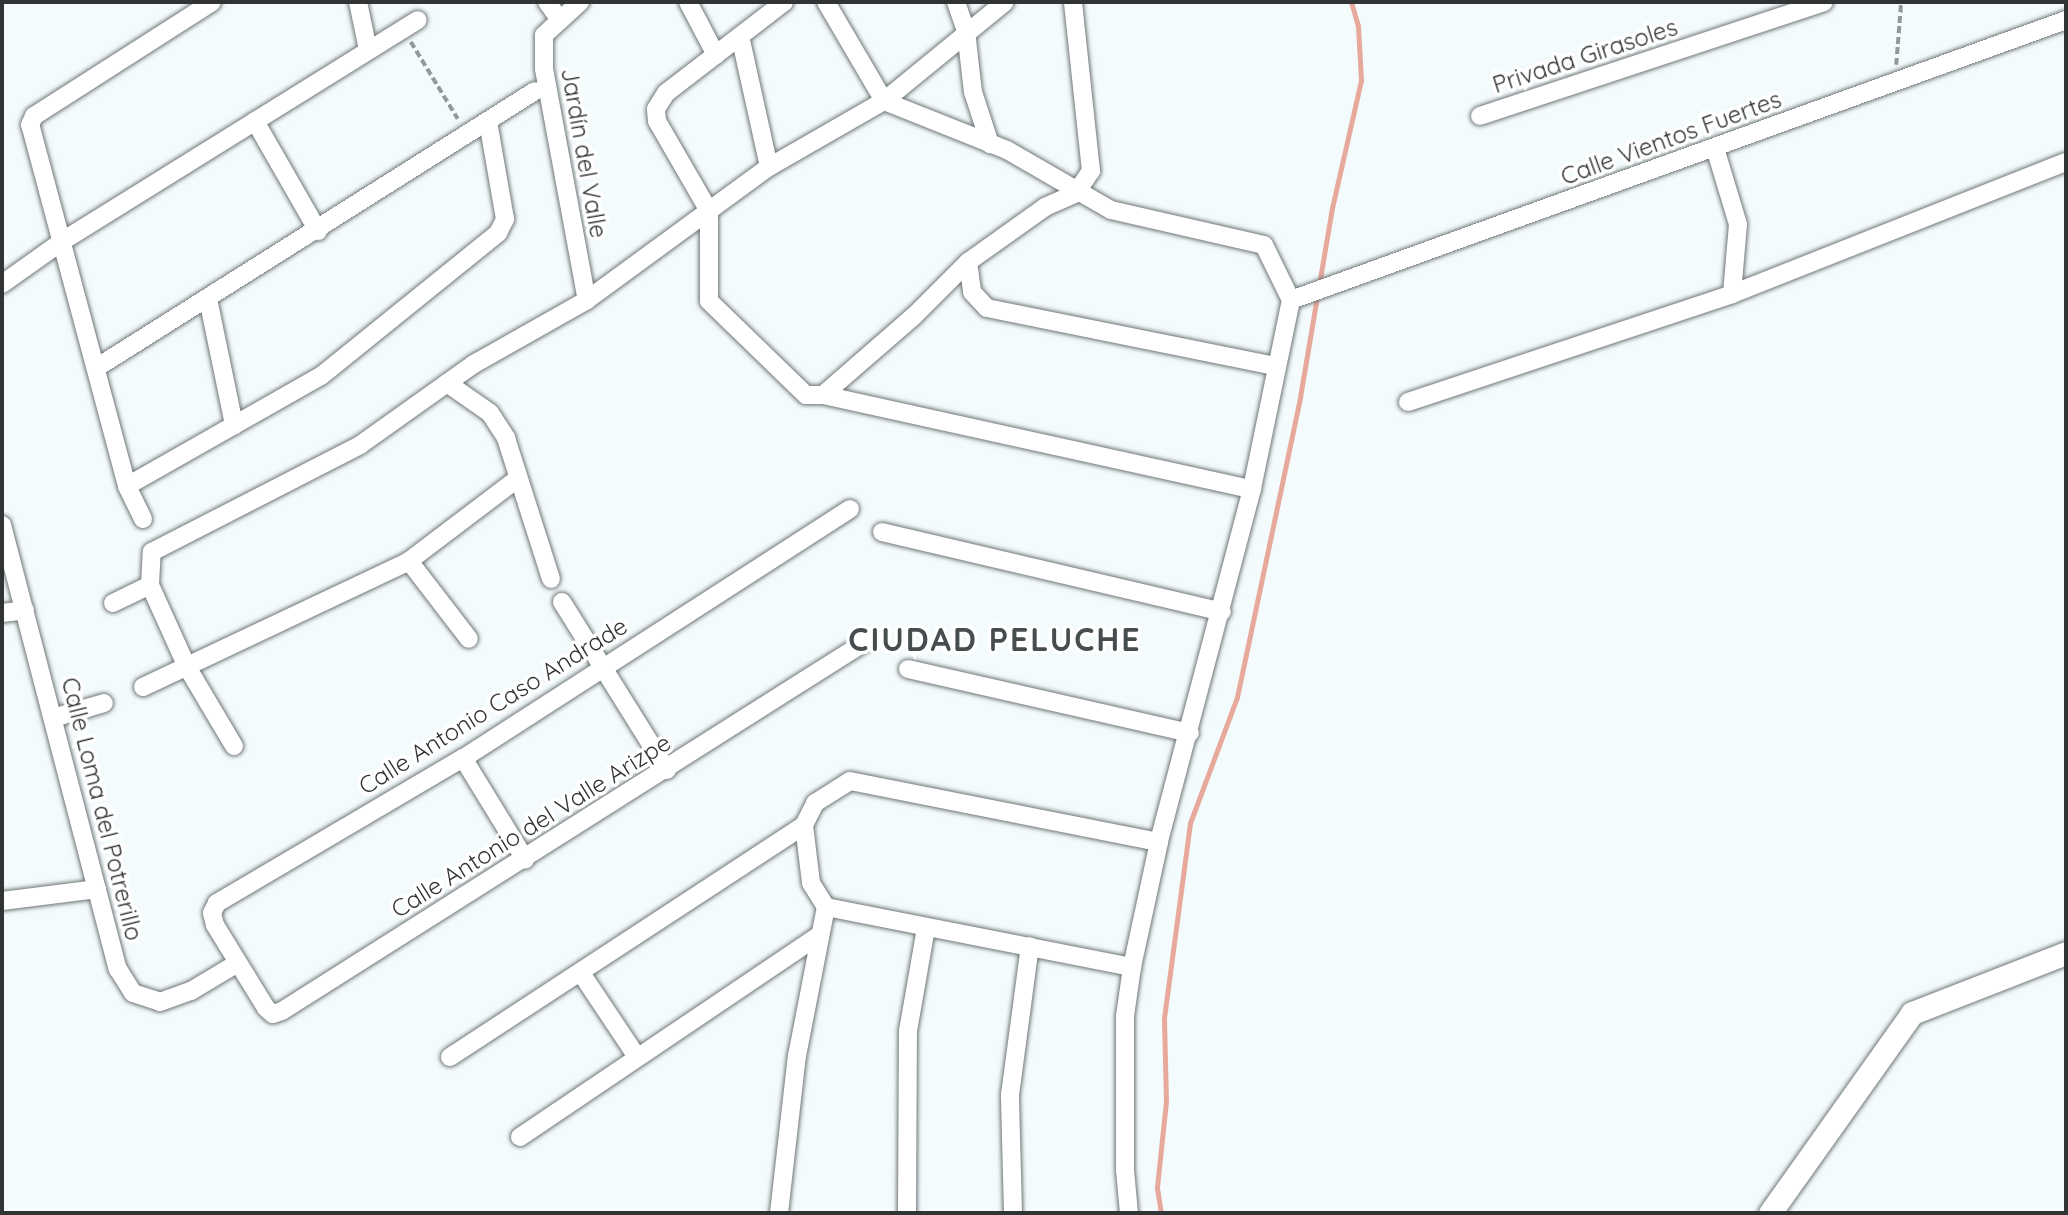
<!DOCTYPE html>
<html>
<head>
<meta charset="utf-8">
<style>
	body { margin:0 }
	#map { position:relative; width:2068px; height:1215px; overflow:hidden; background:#f4fbfd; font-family:Quicksand,sans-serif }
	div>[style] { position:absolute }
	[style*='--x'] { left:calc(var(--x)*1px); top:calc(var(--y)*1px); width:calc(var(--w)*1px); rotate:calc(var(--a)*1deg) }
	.stream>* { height:5px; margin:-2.5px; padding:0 2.5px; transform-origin:2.5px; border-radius:2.5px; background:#e6a99b }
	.path>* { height:3.5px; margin-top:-1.75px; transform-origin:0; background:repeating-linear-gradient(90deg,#93989a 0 7px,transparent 0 10.5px) }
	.roads { filter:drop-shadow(0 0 2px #707678) drop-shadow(0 0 2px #707678) }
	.minor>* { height:18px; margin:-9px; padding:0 9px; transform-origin:9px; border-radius:9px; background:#fff }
	.tertiary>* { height:23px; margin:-11.5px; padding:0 11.5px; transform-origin:11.5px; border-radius:11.5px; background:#fff }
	span { translate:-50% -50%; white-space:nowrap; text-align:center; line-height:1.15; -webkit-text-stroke:7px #fff; paint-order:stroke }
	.street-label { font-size:24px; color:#313435 }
	.district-label { font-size:32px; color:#474d4f; font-weight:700; letter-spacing:2px }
	.frame { position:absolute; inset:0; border:4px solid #313435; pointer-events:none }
</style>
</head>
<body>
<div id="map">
	<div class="stream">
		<i style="--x:1161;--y:1213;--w:26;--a:-99"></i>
		<i style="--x:1157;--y:1187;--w:86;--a:-84"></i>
		<i style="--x:1166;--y:1101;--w:83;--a:-91.4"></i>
		<i style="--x:1164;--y:1018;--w:197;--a:-82.4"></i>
		<i style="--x:1190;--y:823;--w:134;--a:-69.5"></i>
		<i style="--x:1237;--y:697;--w:307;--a:-78.1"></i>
		<i style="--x:1300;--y:397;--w:192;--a:-80.4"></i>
		<i style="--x:1332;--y:208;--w:131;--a:-77.2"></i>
		<i style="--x:1361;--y:80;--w:54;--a:-93.2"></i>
		<i style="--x:1358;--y:26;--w:25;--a:-106"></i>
	</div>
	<div class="path">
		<i style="--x:411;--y:42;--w:90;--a:58.6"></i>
		<i style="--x:1896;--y:65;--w:63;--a:-85.5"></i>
	</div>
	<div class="roads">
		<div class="minor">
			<i style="--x:358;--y:2;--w:49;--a:78.2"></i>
			<i style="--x:547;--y:2;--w:22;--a:54"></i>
			<i style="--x:580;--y:2;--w:49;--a:137.5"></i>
			<i style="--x:544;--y:35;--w:34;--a:90"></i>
			<i style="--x:544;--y:69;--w:235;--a:79.5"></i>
			<i style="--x:688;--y:2;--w:60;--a:62.2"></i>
			<i style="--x:826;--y:2;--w:115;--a:59.6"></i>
			<i style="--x:884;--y:101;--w:132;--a:21.7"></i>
			<i style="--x:1007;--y:150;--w:120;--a:30"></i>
			<i style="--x:1111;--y:210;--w:157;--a:12.9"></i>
			<i style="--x:1264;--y:245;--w:61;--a:63.9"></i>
			<i style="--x:1291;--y:300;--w:193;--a:101.7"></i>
			<i style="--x:1252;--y:489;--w:365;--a:104.8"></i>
			<i style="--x:1159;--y:842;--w:128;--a:102.2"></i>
			<i style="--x:1132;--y:967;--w:49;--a:98.1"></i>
			<i style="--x:1125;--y:1016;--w:154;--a:90"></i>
			<i style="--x:1125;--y:1170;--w:43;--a:84.7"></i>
			<i style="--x:956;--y:2;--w:31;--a:71"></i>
			<i style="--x:966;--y:31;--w:61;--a:83.5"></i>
			<i style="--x:973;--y:92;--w:55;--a:71.9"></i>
			<i style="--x:740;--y:36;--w:134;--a:77.5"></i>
			<i style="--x:1480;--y:116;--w:362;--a:-18.3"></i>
			<i style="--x:255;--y:121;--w:127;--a:60.2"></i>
			<i style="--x:1715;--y:148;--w:79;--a:73.2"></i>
			<i style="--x:1738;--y:224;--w:70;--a:94.9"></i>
			<i style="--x:709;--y:211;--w:90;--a:90"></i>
			<i style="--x:709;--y:301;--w:135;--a:44.1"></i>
			<i style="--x:806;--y:395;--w:17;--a:0"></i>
			<i style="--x:823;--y:395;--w:439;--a:12.4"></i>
			<i style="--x:709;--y:211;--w:104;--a:-120"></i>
			<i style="--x:657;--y:121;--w:12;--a:-95"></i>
			<i style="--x:656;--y:109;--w:19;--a:-58"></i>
			<i style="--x:666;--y:93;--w:149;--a:-37.6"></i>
			<i style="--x:968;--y:262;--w:30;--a:82"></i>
			<i style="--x:972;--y:292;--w:22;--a:47"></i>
			<i style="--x:987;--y:308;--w:293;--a:11.4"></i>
			<i style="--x:2;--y:284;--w:72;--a:-35.4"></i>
			<i style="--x:61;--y:242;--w:420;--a:-31.9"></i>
			<i style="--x:208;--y:299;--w:129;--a:78.3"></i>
			<i style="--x:1291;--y:300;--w:824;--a:-19.86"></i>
			<i style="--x:96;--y:368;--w:519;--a:-32.25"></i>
			<i style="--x:447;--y:383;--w:52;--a:34.9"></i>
			<i style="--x:490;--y:413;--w:30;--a:57"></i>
			<i style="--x:506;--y:438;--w:148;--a:72.3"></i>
			<i style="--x:823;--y:395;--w:121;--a:-41"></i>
			<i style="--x:914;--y:316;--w:76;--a:-45"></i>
			<i style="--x:968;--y:262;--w:95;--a:-35.5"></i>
			<i style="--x:1045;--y:207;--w:34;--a:-24"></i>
			<i style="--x:1076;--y:193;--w:27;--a:-56"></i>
			<i style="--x:1091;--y:171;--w:170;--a:-96.1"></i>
			<i style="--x:1408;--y:402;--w:342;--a:-18.4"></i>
			<i style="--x:1732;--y:294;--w:359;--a:-21.6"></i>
			<i style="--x:127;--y:486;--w:223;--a:-29.6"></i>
			<i style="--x:321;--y:376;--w:228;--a:-38.9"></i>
			<i style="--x:498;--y:233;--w:16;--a:-63"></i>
			<i style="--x:505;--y:219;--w:98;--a:-99.9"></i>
			<i style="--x:850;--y:509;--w:460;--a:147.2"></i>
			<i style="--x:463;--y:758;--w:286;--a:149.5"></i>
			<i style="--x:217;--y:903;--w:11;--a:117"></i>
			<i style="--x:212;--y:913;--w:12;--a:76"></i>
			<i style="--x:215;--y:925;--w:97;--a:58.4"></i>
			<i style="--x:266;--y:1008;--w:9;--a:41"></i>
			<i style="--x:273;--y:1014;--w:9;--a:-18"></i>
			<i style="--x:282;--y:1011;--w:690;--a:-32.33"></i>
			<i style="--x:143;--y:519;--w:37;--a:-116"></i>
			<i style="--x:127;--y:486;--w:374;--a:-105"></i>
			<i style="--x:30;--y:125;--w:10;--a:-66"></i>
			<i style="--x:34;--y:116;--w:211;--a:-32.6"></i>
			<i style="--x:2;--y:525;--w:459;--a:75.4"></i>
			<i style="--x:118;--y:969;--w:28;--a:58"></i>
			<i style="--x:133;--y:993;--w:28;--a:18"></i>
			<i style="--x:160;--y:1002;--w:33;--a:-20"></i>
			<i style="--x:191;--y:991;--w:52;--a:-31"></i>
			<i style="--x:882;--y:532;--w:349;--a:13.2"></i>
			<i style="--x:409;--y:561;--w:98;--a:52.4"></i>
			<i style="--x:562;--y:602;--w:198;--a:58"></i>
			<i style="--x:113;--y:603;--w:41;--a:-25.9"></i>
			<i style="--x:2;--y:613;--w:23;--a:-7"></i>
			<i style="--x:908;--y:669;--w:289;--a:12.8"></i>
			<i style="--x:143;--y:687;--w:294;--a:-25.3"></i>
			<i style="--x:409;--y:561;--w:136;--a:-37.2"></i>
			<i style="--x:53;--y:718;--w:53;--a:-16.4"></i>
			<i style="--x:234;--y:746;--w:92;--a:-120.7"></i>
			<i style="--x:187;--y:667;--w:90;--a:-114.3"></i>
			<i style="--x:150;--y:585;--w:33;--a:-87"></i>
			<i style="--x:152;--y:552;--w:234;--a:-27.2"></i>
			<i style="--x:360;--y:445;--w:140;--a:-35.4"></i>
			<i style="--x:474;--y:364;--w:130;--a:-29.5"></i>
			<i style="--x:587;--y:300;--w:225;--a:-36.2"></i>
			<i style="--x:769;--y:167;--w:133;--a:-29.9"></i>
			<i style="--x:884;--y:101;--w:156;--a:-39.3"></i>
			<i style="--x:463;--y:758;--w:119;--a:58.5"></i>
			<i style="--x:2;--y:901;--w:96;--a:-7.2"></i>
			<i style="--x:826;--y:907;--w:312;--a:11.1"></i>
			<i style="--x:581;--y:973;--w:101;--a:56.3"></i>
			<i style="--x:450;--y:1057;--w:423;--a:-33.2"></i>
			<i style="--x:520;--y:1137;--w:361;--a:-34"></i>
			<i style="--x:779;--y:1213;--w:158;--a:-83.5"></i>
			<i style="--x:797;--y:1056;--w:152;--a:-79"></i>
			<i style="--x:826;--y:907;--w:28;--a:-122"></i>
			<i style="--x:811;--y:883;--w:58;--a:-96.9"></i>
			<i style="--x:804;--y:825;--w:25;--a:-63"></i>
			<i style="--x:815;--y:803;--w:41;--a:-32.2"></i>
			<i style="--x:850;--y:781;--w:315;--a:11.2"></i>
			<i style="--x:907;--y:1213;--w:182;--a:-89.7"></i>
			<i style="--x:908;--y:1031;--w:105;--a:-80.1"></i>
			<i style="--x:1013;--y:1213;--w:118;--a:-91.5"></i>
			<i style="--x:1010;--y:1095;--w:150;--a:-82.4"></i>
		</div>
		<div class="tertiary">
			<i style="--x:1770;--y:1213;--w:245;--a:-54.6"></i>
			<i style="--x:1912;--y:1013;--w:165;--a:-21.3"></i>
		</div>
	</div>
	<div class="street-label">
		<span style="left:1585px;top:56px;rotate:-18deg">Privada Girasoles</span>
		<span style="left:1671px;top:138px;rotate:-20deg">Calle Vientos Fuertes</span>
		<span style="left:584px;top:153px;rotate:80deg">Jardín del Valle</span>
		<span style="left:493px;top:706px;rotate:-32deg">Calle Antonio Caso Andrade</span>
		<span style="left:102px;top:809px;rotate:76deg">Calle Loma del Potrerillo</span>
		<span style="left:531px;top:826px;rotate:-32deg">Calle Antonio del Valle Arizpe</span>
	</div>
	<div class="district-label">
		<span style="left:995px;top:639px">CIUDAD PELUCHE</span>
	</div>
	<div class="frame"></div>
</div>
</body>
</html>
